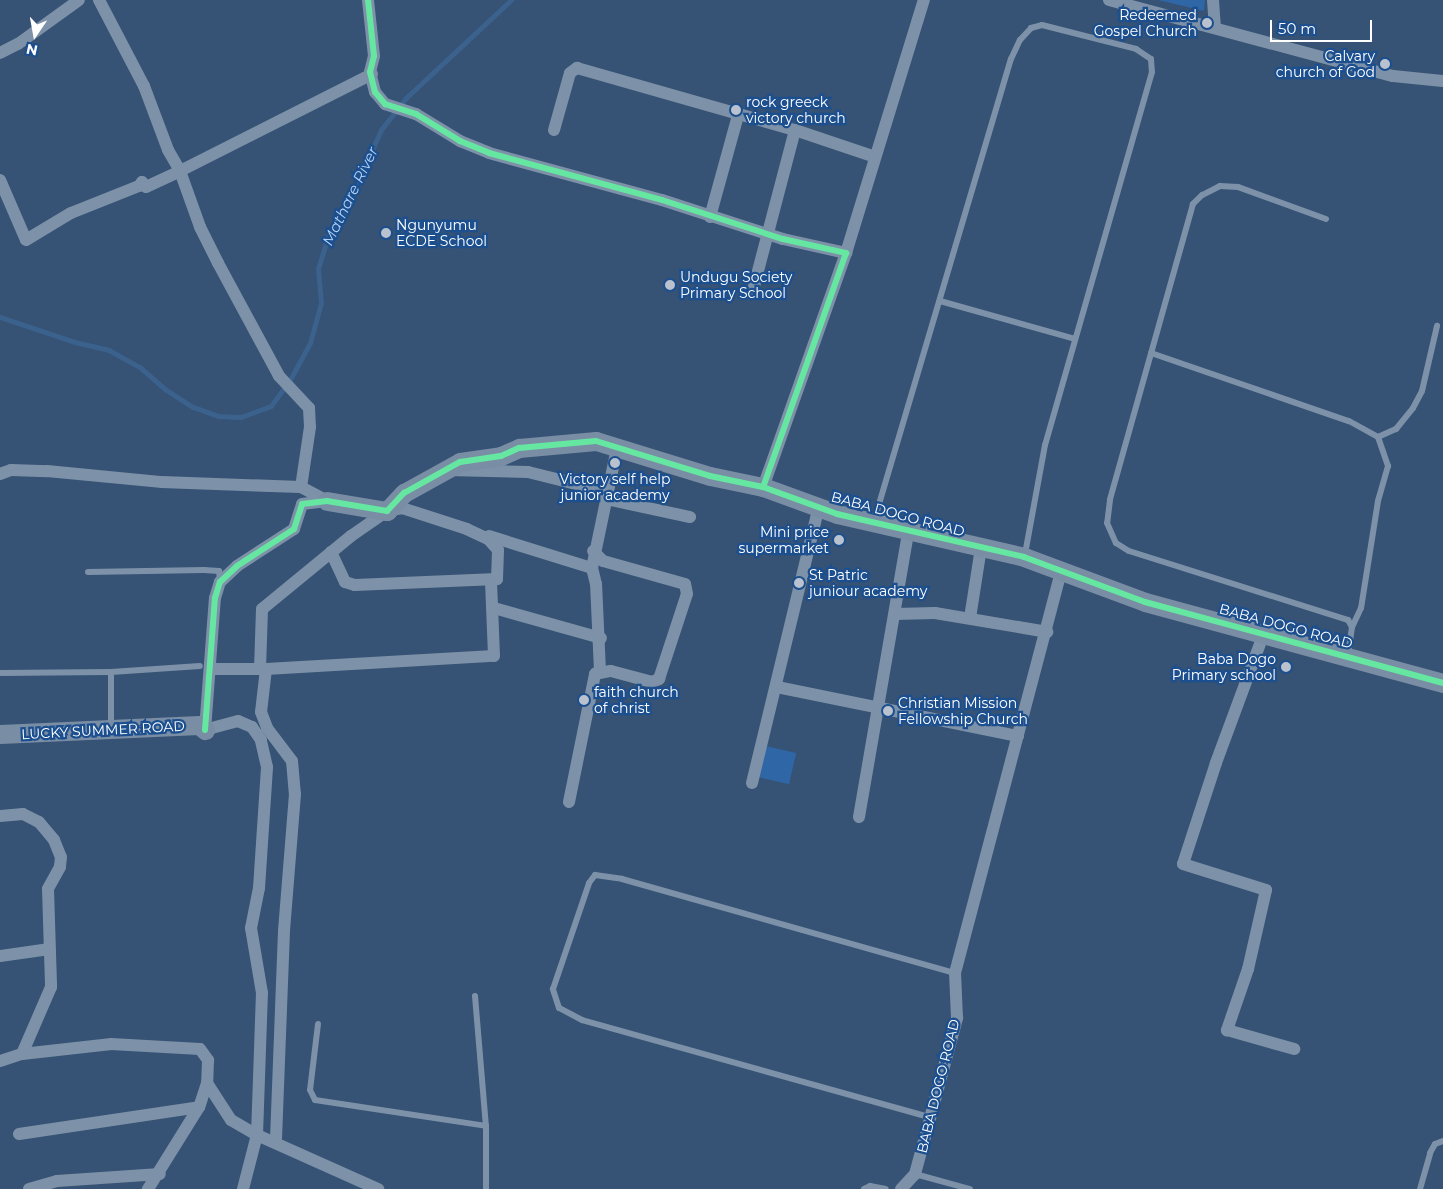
<!DOCTYPE html>
<html>
<head>
<meta charset="utf-8">
<style>
	body { margin:0 }
	#map { position:relative; width:1443px; height:1189px; overflow:hidden; background:#365274; font-family:Montserrat,sans-serif }
	div>[style] { position:absolute }
	[style*='--x'] { left:calc(var(--x)*1px); top:calc(var(--y)*1px); width:calc(var(--w)*1px); rotate:calc(var(--a)*1deg) }
	.green>* { inset:0; background:#2f66a5; transform-origin:0 0 }
	.stream>* { height:4.5px; margin:-2.25px; padding:0 2.25px; transform-origin:2.25px; border-radius:2.25px; background:#3b618d }
	.lane>* { height:6px; margin:-3px; padding:0 3px; transform-origin:3px; border-radius:3px; background:#7d92a8 }
	.street>* { height:12px; margin:-6px; padding:0 6px; transform-origin:6px; border-radius:6px; background:#7d92a8 }
	.secondary>* { height:19px; margin:-9.5px; padding:0 9.5px; transform-origin:9.5px; border-radius:9.5px; background:#798da4 }
	.cycleway>* { height:6px; margin:-3px; padding:0 3px; transform-origin:3px; border-radius:3px; background:#66e7a1 }
	.dots>* { width:14px; height:14px; translate:-50% -50%; box-sizing:border-box; border:2px solid #1b4f8f; border-radius:50% }
	span { translate:-50% -50%; white-space:nowrap; text-align:center; line-height:1.15; -webkit-text-stroke:4.5px #1b4f8f; paint-order:stroke }
	.poi-label { font-size:14px; color:#fff }
	.right { translate:-100% -50%; text-align:right }
	.left { translate:0 -50%; text-align:left }
	.street-label { font-size:14px; color:#fff }
	.water-label { font-size:15px; color:#b5d3f5; font-style:italic }
	.north { position:absolute; left:10px; top:10px; width:50px; height:50px; -webkit-text-stroke:4px #1b4f8f; paint-order:stroke; rotate:192deg; font-size:14px; font-weight:700; line-height:20px; text-align:center; color:#fff }
	.north::after { content:''; display:block; margin:auto; width:18px; height:22px; background:#fff; clip-path:polygon(50% 0,100% 100%,50% 72%,0 100%) }
	.scale { position:absolute; left:1270px; top:20px; width:102px; height:22px; box-sizing:border-box; border:2px solid #fff; border-top:0; padding-left:6px; font-size:15px; line-height:18px; white-space:nowrap; color:#fff; -webkit-text-stroke:4px #1b4f8f; paint-order:stroke }
</style>
</head>
<body>
<div id="map">
	<div class="green">
		<i style="clip-path:polygon(1158px 0,1205px 0,1204px 11px)"></i>
		<i style="left:766px;top:746px;width:31px;height:32px;rotate:13deg"></i>
	</div>
	<div class="stream">
		<i style="--x:0;--y:317;--w:79;--a:18.4"></i>
		<i style="--x:75;--y:342;--w:35;--a:13"></i>
		<i style="--x:109;--y:350;--w:37;--a:29"></i>
		<i style="--x:141;--y:368;--w:32;--a:41"></i>
		<i style="--x:165;--y:389;--w:33;--a:33"></i>
		<i style="--x:193;--y:407;--w:28;--a:19"></i>
		<i style="--x:219;--y:416;--w:22;--a:3"></i>
		<i style="--x:241;--y:417;--w:32;--a:-20"></i>
		<i style="--x:271;--y:406;--w:32;--a:-54"></i>
		<i style="--x:290;--y:380;--w:42;--a:-61.6"></i>
		<i style="--x:310;--y:343;--w:41;--a:-74.6"></i>
		<i style="--x:321;--y:303;--w:34;--a:-95"></i>
		<i style="--x:318;--y:269;--w:37;--a:-73"></i>
		<i style="--x:329;--y:234;--w:26;--a:-54"></i>
		<i style="--x:344;--y:213;--w:91;--a:-66"></i>
		<i style="--x:381;--y:130;--w:41;--a:-52"></i>
		<i style="--x:406;--y:98;--w:144;--a:-43"></i>
	</div>
	<div class="lane">
		<i style="--x:1326;--y:219;--w:94;--a:-160"></i>
		<i style="--x:1238;--y:187;--w:18;--a:-177"></i>
		<i style="--x:1220;--y:186;--w:20;--a:153"></i>
		<i style="--x:1202;--y:195;--w:13;--a:135"></i>
		<i style="--x:1193;--y:204;--w:307;--a:105.7"></i>
		<i style="--x:1110;--y:500;--w:23;--a:97"></i>
		<i style="--x:1107;--y:523;--w:22;--a:66"></i>
		<i style="--x:1116;--y:543;--w:15;--a:32"></i>
		<i style="--x:1129;--y:551;--w:230;--a:17.5"></i>
		<i style="--x:1348;--y:620;--w:8;--a:60"></i>
		<i style="--x:1352;--y:627;--w:28;--a:98"></i>
		<i style="--x:940;--y:301;--w:140;--a:15.7"></i>
		<i style="--x:1151;--y:353;--w:209;--a:19"></i>
		<i style="--x:1349;--y:421;--w:33;--a:29"></i>
		<i style="--x:1378;--y:437;--w:31;--a:71"></i>
		<i style="--x:1388;--y:466;--w:36;--a:106"></i>
		<i style="--x:1378;--y:501;--w:108;--a:99"></i>
		<i style="--x:1361;--y:608;--w:21;--a:115"></i>
		<i style="--x:1378;--y:437;--w:20;--a:-24"></i>
		<i style="--x:1396;--y:429;--w:27;--a:-51"></i>
		<i style="--x:1413;--y:408;--w:19;--a:-62"></i>
		<i style="--x:1422;--y:391;--w:67;--a:-77"></i>
		<i style="--x:874;--y:521;--w:482;--a:-73.5"></i>
		<i style="--x:1011;--y:59;--w:21;--a:-65"></i>
		<i style="--x:1020;--y:40;--w:16;--a:-47"></i>
		<i style="--x:1031;--y:28;--w:11;--a:-15"></i>
		<i style="--x:1042;--y:25;--w:97;--a:14.3"></i>
		<i style="--x:1136;--y:49;--w:18;--a:34"></i>
		<i style="--x:1151;--y:59;--w:13;--a:86"></i>
		<i style="--x:1152;--y:72;--w:388;--a:106"></i>
		<i style="--x:1045;--y:445;--w:111;--a:100.4"></i>
		<i style="--x:88;--y:572;--w:116;--a:-1"></i>
		<i style="--x:204;--y:570;--w:15;--a:4"></i>
		<i style="--x:219;--y:571;--w:10;--a:84"></i>
		<i style="--x:111;--y:672;--w:54;--a:90"></i>
		<i style="--x:0;--y:673;--w:111;--a:-0.5"></i>
		<i style="--x:111;--y:672;--w:89;--a:-3.9"></i>
		<i style="--x:475;--y:996;--w:130;--a:85.2"></i>
		<i style="--x:486;--y:1126;--w:63;--a:90"></i>
		<i style="--x:318;--y:1024;--w:66;--a:96.9"></i>
		<i style="--x:310;--y:1090;--w:11;--a:63"></i>
		<i style="--x:315;--y:1100;--w:173;--a:8.6"></i>
		<i style="--x:929;--y:1117;--w:360;--a:-164.4"></i>
		<i style="--x:582;--y:1020;--w:26;--a:-152"></i>
		<i style="--x:559;--y:1008;--w:20;--a:-108"></i>
		<i style="--x:553;--y:989;--w:112;--a:-71.2"></i>
		<i style="--x:589;--y:883;--w:10;--a:-53"></i>
		<i style="--x:595;--y:875;--w:27;--a:8"></i>
		<i style="--x:622;--y:879;--w:346;--a:15.8"></i>
		<i style="--x:915;--y:1174;--w:57;--a:15.3"></i>
		<i style="--x:864;--y:1189;--w:7;--a:-27"></i>
		<i style="--x:870;--y:1186;--w:16;--a:11"></i>
		<i style="--x:1420;--y:1189;--w:37;--a:-74"></i>
		<i style="--x:1430;--y:1153;--w:10;--a:-61"></i>
		<i style="--x:1435;--y:1144;--w:9;--a:-21"></i>
	</div>
	<div class="street">
		<i style="--x:99;--y:0;--w:97;--a:62.4"></i>
		<i style="--x:144;--y:86;--w:68;--a:69.4"></i>
		<i style="--x:168;--y:150;--w:24;--a:60"></i>
		<i style="--x:180;--y:171;--w:59;--a:70.3"></i>
		<i style="--x:200;--y:227;--w:40;--a:63.4"></i>
		<i style="--x:218;--y:263;--w:128;--a:61.6"></i>
		<i style="--x:279;--y:376;--w:44;--a:46.8"></i>
		<i style="--x:309;--y:408;--w:19;--a:87"></i>
		<i style="--x:310;--y:427;--w:61;--a:98.5"></i>
		<i style="--x:368;--y:0;--w:56;--a:83.9"></i>
		<i style="--x:374;--y:56;--w:16;--a:104"></i>
		<i style="--x:370;--y:72;--w:21;--a:76"></i>
		<i style="--x:375;--y:92;--w:16;--a:50"></i>
		<i style="--x:385;--y:104;--w:33;--a:18"></i>
		<i style="--x:416;--y:114;--w:52;--a:31.5"></i>
		<i style="--x:460;--y:141;--w:31;--a:22"></i>
		<i style="--x:489;--y:153;--w:179;--a:15.2"></i>
		<i style="--x:662;--y:200;--w:127;--a:17.9"></i>
		<i style="--x:783;--y:239;--w:65;--a:12.5"></i>
		<i style="--x:846;--y:253;--w:248;--a:109.5"></i>
		<i style="--x:1109;--y:0;--w:294;--a:15"></i>
		<i style="--x:1393;--y:76;--w:50;--a:5.7"></i>
		<i style="--x:1213;--y:0;--w:26;--a:86"></i>
		<i style="--x:0;--y:53;--w:20;--a:-27"></i>
		<i style="--x:18;--y:44;--w:75;--a:-35.8"></i>
		<i style="--x:554;--y:130;--w:59;--a:-74.3"></i>
		<i style="--x:570;--y:73;--w:9;--a:-36"></i>
		<i style="--x:577;--y:68;--w:227;--a:15.9"></i>
		<i style="--x:795;--y:130;--w:84;--a:18.6"></i>
		<i style="--x:0;--y:180;--w:65;--a:66.6"></i>
		<i style="--x:26;--y:240;--w:52;--a:-31"></i>
		<i style="--x:71;--y:213;--w:73;--a:-21.7"></i>
		<i style="--x:139;--y:186;--w:5;--a:-53"></i>
		<i style="--x:142;--y:182;--w:6;--a:51"></i>
		<i style="--x:146;--y:187;--w:38;--a:-25"></i>
		<i style="--x:180;--y:171;--w:215;--a:-26.8"></i>
		<i style="--x:710;--y:217;--w:106;--a:-74.6"></i>
		<i style="--x:846;--y:253;--w:265;--a:-72.9"></i>
		<i style="--x:753;--y:290;--w:165;--a:-75.3"></i>
		<i style="--x:448;--y:470;--w:80;--a:1.4"></i>
		<i style="--x:528;--y:472;--w:70;--a:14"></i>
		<i style="--x:596;--y:489;--w:14;--a:45"></i>
		<i style="--x:606;--y:499;--w:86;--a:12.1"></i>
		<i style="--x:0;--y:474;--w:12;--a:-20"></i>
		<i style="--x:11;--y:470;--w:36;--a:2"></i>
		<i style="--x:47;--y:471;--w:116;--a:5.5"></i>
		<i style="--x:162;--y:482;--w:139;--a:2.1"></i>
		<i style="--x:301;--y:487;--w:30;--a:28"></i>
		<i style="--x:489;--y:536;--w:108;--a:17.3"></i>
		<i style="--x:331;--y:552;--w:33;--a:65"></i>
		<i style="--x:345;--y:582;--w:10;--a:17"></i>
		<i style="--x:355;--y:585;--w:142;--a:-2.4"></i>
		<i style="--x:494;--y:608;--w:111;--a:15.7"></i>
		<i style="--x:895;--y:614;--w:40;--a:-1.4"></i>
		<i style="--x:935;--y:613;--w:114;--a:9.6"></i>
		<i style="--x:970;--y:618;--w:71;--a:-81.1"></i>
		<i style="--x:1264;--y:633;--w:139;--a:110.3"></i>
		<i style="--x:1216;--y:763;--w:106;--a:108.1"></i>
		<i style="--x:1183;--y:864;--w:87;--a:17.4"></i>
		<i style="--x:1266;--y:890;--w:81;--a:102.8"></i>
		<i style="--x:1248;--y:969;--w:65;--a:109"></i>
		<i style="--x:1227;--y:1030;--w:70;--a:15.8"></i>
		<i style="--x:210;--y:669;--w:56;--a:0"></i>
		<i style="--x:266;--y:669;--w:228;--a:-3.3"></i>
		<i style="--x:494;--y:656;--w:76;--a:-92.3"></i>
		<i style="--x:491;--y:580;--w:6;--a:-9"></i>
		<i style="--x:497;--y:579;--w:29;--a:-88"></i>
		<i style="--x:498;--y:550;--w:15;--a:-132"></i>
		<i style="--x:488;--y:539;--w:23;--a:-155"></i>
		<i style="--x:467;--y:529;--w:68;--a:-162.1"></i>
		<i style="--x:402;--y:508;--w:15;--a:169"></i>
		<i style="--x:387;--y:511;--w:44;--a:145.2"></i>
		<i style="--x:351;--y:536;--w:115;--a:140.6"></i>
		<i style="--x:262;--y:609;--w:60;--a:91.9"></i>
		<i style="--x:266;--y:669;--w:43;--a:96.6"></i>
		<i style="--x:261;--y:712;--w:17;--a:69"></i>
		<i style="--x:267;--y:728;--w:41;--a:52.9"></i>
		<i style="--x:292;--y:761;--w:33;--a:85"></i>
		<i style="--x:295;--y:794;--w:137;--a:94.6"></i>
		<i style="--x:284;--y:931;--w:207;--a:92.2"></i>
		<i style="--x:600;--y:671;--w:87;--a:-92.6"></i>
		<i style="--x:596;--y:584;--w:16;--a:-104"></i>
		<i style="--x:592;--y:568;--w:123;--a:-78.2"></i>
		<i style="--x:777;--y:687;--w:246;--a:11.5"></i>
		<i style="--x:752;--y:783;--w:285;--a:-76.4"></i>
		<i style="--x:569;--y:802;--w:131;--a:-78.5"></i>
		<i style="--x:595;--y:674;--w:16;--a:-11"></i>
		<i style="--x:611;--y:671;--w:42;--a:15"></i>
		<i style="--x:652;--y:682;--w:8;--a:-23"></i>
		<i style="--x:659;--y:679;--w:89;--a:-71.8"></i>
		<i style="--x:687;--y:594;--w:10;--a:-101"></i>
		<i style="--x:685;--y:584;--w:85;--a:-164.3"></i>
		<i style="--x:603;--y:561;--w:14;--a:-135"></i>
		<i style="--x:0;--y:816;--w:23;--a:-5"></i>
		<i style="--x:23;--y:814;--w:18;--a:27"></i>
		<i style="--x:39;--y:822;--w:23;--a:50"></i>
		<i style="--x:54;--y:840;--w:18;--a:68"></i>
		<i style="--x:61;--y:857;--w:10;--a:96"></i>
		<i style="--x:60;--y:867;--w:25;--a:119"></i>
		<i style="--x:48;--y:889;--w:98;--a:88.2"></i>
		<i style="--x:51;--y:987;--w:73;--a:113.4"></i>
		<i style="--x:859;--y:817;--w:289;--a:-80.2"></i>
		<i style="--x:0;--y:956;--w:50;--a:-8"></i>
		<i style="--x:0;--y:1061;--w:23;--a:-18"></i>
		<i style="--x:22;--y:1054;--w:90;--a:-6.4"></i>
		<i style="--x:111;--y:1044;--w:89;--a:3.2"></i>
		<i style="--x:200;--y:1049;--w:14;--a:54"></i>
		<i style="--x:208;--y:1060;--w:23;--a:92"></i>
		<i style="--x:207;--y:1083;--w:25;--a:108"></i>
		<i style="--x:199;--y:1107;--w:97;--a:121.9"></i>
		<i style="--x:207;--y:1083;--w:44;--a:57"></i>
		<i style="--x:231;--y:1120;--w:30;--a:30"></i>
		<i style="--x:257;--y:1135;--w:133;--a:24.1"></i>
		<i style="--x:19;--y:1134;--w:182;--a:-8.5"></i>
		<i style="--x:29;--y:1189;--w:29;--a:-16"></i>
		<i style="--x:57;--y:1181;--w:103;--a:-3.9"></i>
		<i style="--x:243;--y:1189;--w:56;--a:-75.5"></i>
		<i style="--x:257;--y:1135;--w:142;--a:-88"></i>
		<i style="--x:262;--y:993;--w:66;--a:-99.6"></i>
		<i style="--x:251;--y:928;--w:41;--a:-78.7"></i>
		<i style="--x:259;--y:888;--w:121;--a:-86.2"></i>
		<i style="--x:267;--y:767;--w:28;--a:-103"></i>
		<i style="--x:261;--y:740;--w:16;--a:-125"></i>
		<i style="--x:252;--y:727;--w:15;--a:-157"></i>
		<i style="--x:238;--y:721;--w:34;--a:165"></i>
		<i style="--x:205;--y:730;--w:132;--a:-85.7"></i>
		<i style="--x:215;--y:598;--w:17;--a:-73"></i>
		<i style="--x:220;--y:582;--w:23;--a:-43"></i>
		<i style="--x:237;--y:566;--w:68;--a:-33"></i>
		<i style="--x:294;--y:529;--w:26;--a:-72"></i>
		<i style="--x:302;--y:504;--w:25;--a:-7"></i>
		<i style="--x:901;--y:1189;--w:21;--a:-47"></i>
		<i style="--x:915;--y:1174;--w:162;--a:-74.9"></i>
		<i style="--x:957;--y:1018;--w:45;--a:-92.5"></i>
		<i style="--x:955;--y:973;--w:416;--a:-75.2"></i>
	</div>
	<div class="secondary">
		<i style="--x:327;--y:501;--w:61;--a:9.5"></i>
		<i style="--x:387;--y:511;--w:25;--a:-47"></i>
		<i style="--x:404;--y:493;--w:64;--a:-29"></i>
		<i style="--x:460;--y:462;--w:41;--a:-8.3"></i>
		<i style="--x:501;--y:456;--w:20;--a:-24"></i>
		<i style="--x:519;--y:448;--w:77;--a:-5.2"></i>
		<i style="--x:596;--y:441;--w:119;--a:17.1"></i>
		<i style="--x:710;--y:476;--w:54;--a:11.7"></i>
		<i style="--x:763;--y:487;--w:79;--a:20"></i>
		<i style="--x:837;--y:514;--w:192;--a:12.9"></i>
		<i style="--x:1024;--y:557;--w:129;--a:20.4"></i>
		<i style="--x:1145;--y:602;--w:309;--a:15.2"></i>
		<i style="--x:0;--y:734;--w:199;--a:-2.6"></i>
		<i style="--x:199;--y:725;--w:8;--a:40"></i>
	</div>
	<div class="cycleway">
		<i style="--x:368;--y:0;--w:56;--a:83.9"></i>
		<i style="--x:374;--y:56;--w:16;--a:104"></i>
		<i style="--x:370;--y:72;--w:21;--a:76"></i>
		<i style="--x:375;--y:92;--w:16;--a:50"></i>
		<i style="--x:385;--y:104;--w:33;--a:18"></i>
		<i style="--x:416;--y:114;--w:52;--a:31.5"></i>
		<i style="--x:460;--y:141;--w:31;--a:22"></i>
		<i style="--x:489;--y:153;--w:179;--a:15.2"></i>
		<i style="--x:662;--y:200;--w:127;--a:17.9"></i>
		<i style="--x:783;--y:239;--w:65;--a:12.5"></i>
		<i style="--x:846;--y:253;--w:248;--a:109.5"></i>
		<i style="--x:205;--y:730;--w:132;--a:-85.7"></i>
		<i style="--x:215;--y:598;--w:17;--a:-73"></i>
		<i style="--x:220;--y:582;--w:23;--a:-43"></i>
		<i style="--x:237;--y:566;--w:68;--a:-33"></i>
		<i style="--x:294;--y:529;--w:26;--a:-72"></i>
		<i style="--x:302;--y:504;--w:25;--a:-7"></i>
		<i style="--x:327;--y:501;--w:61;--a:9.5"></i>
		<i style="--x:387;--y:511;--w:25;--a:-47"></i>
		<i style="--x:404;--y:493;--w:64;--a:-29"></i>
		<i style="--x:460;--y:462;--w:41;--a:-8.3"></i>
		<i style="--x:501;--y:456;--w:20;--a:-24"></i>
		<i style="--x:519;--y:448;--w:77;--a:-5.2"></i>
		<i style="--x:596;--y:441;--w:119;--a:17.1"></i>
		<i style="--x:710;--y:476;--w:54;--a:11.7"></i>
		<i style="--x:763;--y:487;--w:79;--a:20"></i>
		<i style="--x:837;--y:514;--w:192;--a:12.9"></i>
		<i style="--x:1024;--y:557;--w:129;--a:20.4"></i>
		<i style="--x:1145;--y:602;--w:309;--a:15.2"></i>
	</div>
	<div class="dots">
		<i style="left:1207px;top:23px;background:#b9c2ce"></i>
		<i style="left:1385px;top:64px;background:#b9c2ce"></i>
		<i style="left:736px;top:110px;background:#b9c2ce"></i>
		<i style="left:386px;top:233px;background:#b9c2ce"></i>
		<i style="left:670px;top:285px;background:#b9c2ce"></i>
		<i style="left:615px;top:463px;background:#b9c2ce"></i>
		<i style="left:839px;top:540px;background:#b9c2ce"></i>
		<i style="left:799px;top:583px;background:#b9c2ce"></i>
		<i style="left:1286px;top:667px;background:#b9c2ce"></i>
		<i style="left:584px;top:700px;background:#b9c2ce"></i>
		<i style="left:888px;top:711px;background:#b9c2ce"></i>
	</div>
	<div class="poi-label">
		<span class="right" style="left:1197px;top:23px">Redeemed<br>Gospel Church</span>
		<span class="right" style="left:1375px;top:64px">Calvary<br>church of God</span>
		<span class="left" style="left:746px;top:110px">rock greeck<br>victory church</span>
		<span class="left" style="left:396px;top:233px">Ngunyumu<br>ECDE School</span>
		<span class="left" style="left:680px;top:285px">Undugu Society<br>Primary School</span>
		<span style="left:615px;top:487px">Victory self help<br>junior academy</span>
		<span class="right" style="left:829px;top:540px">Mini price<br>supermarket</span>
		<span class="left" style="left:809px;top:583px">St Patric<br>juniour academy</span>
		<span class="right" style="left:1276px;top:667px">Baba Dogo<br>Primary school</span>
		<span class="left" style="left:594px;top:700px">faith church<br>of christ</span>
		<span class="left" style="left:898px;top:711px">Christian Mission<br>Fellowship Church</span>
	</div>
	<div class="street-label">
		<span style="left:898px;top:514px;rotate:15deg">BABA DOGO ROAD</span>
		<span style="left:1286px;top:626px;rotate:15deg">BABA DOGO ROAD</span>
		<span style="left:103px;top:730px;rotate:-3deg">LUCKY SUMMER ROAD</span>
		<span style="left:938px;top:1086px;rotate:-76deg">BABA DOGO ROAD</span>
	</div>
	<div class="water-label">
		<span style="left:350px;top:196px;rotate:-64deg">Mathare River</span>
	</div>
	<div class="north">N</div>
	<div class="scale">50 m</div>
</div>
</body>
</html>
